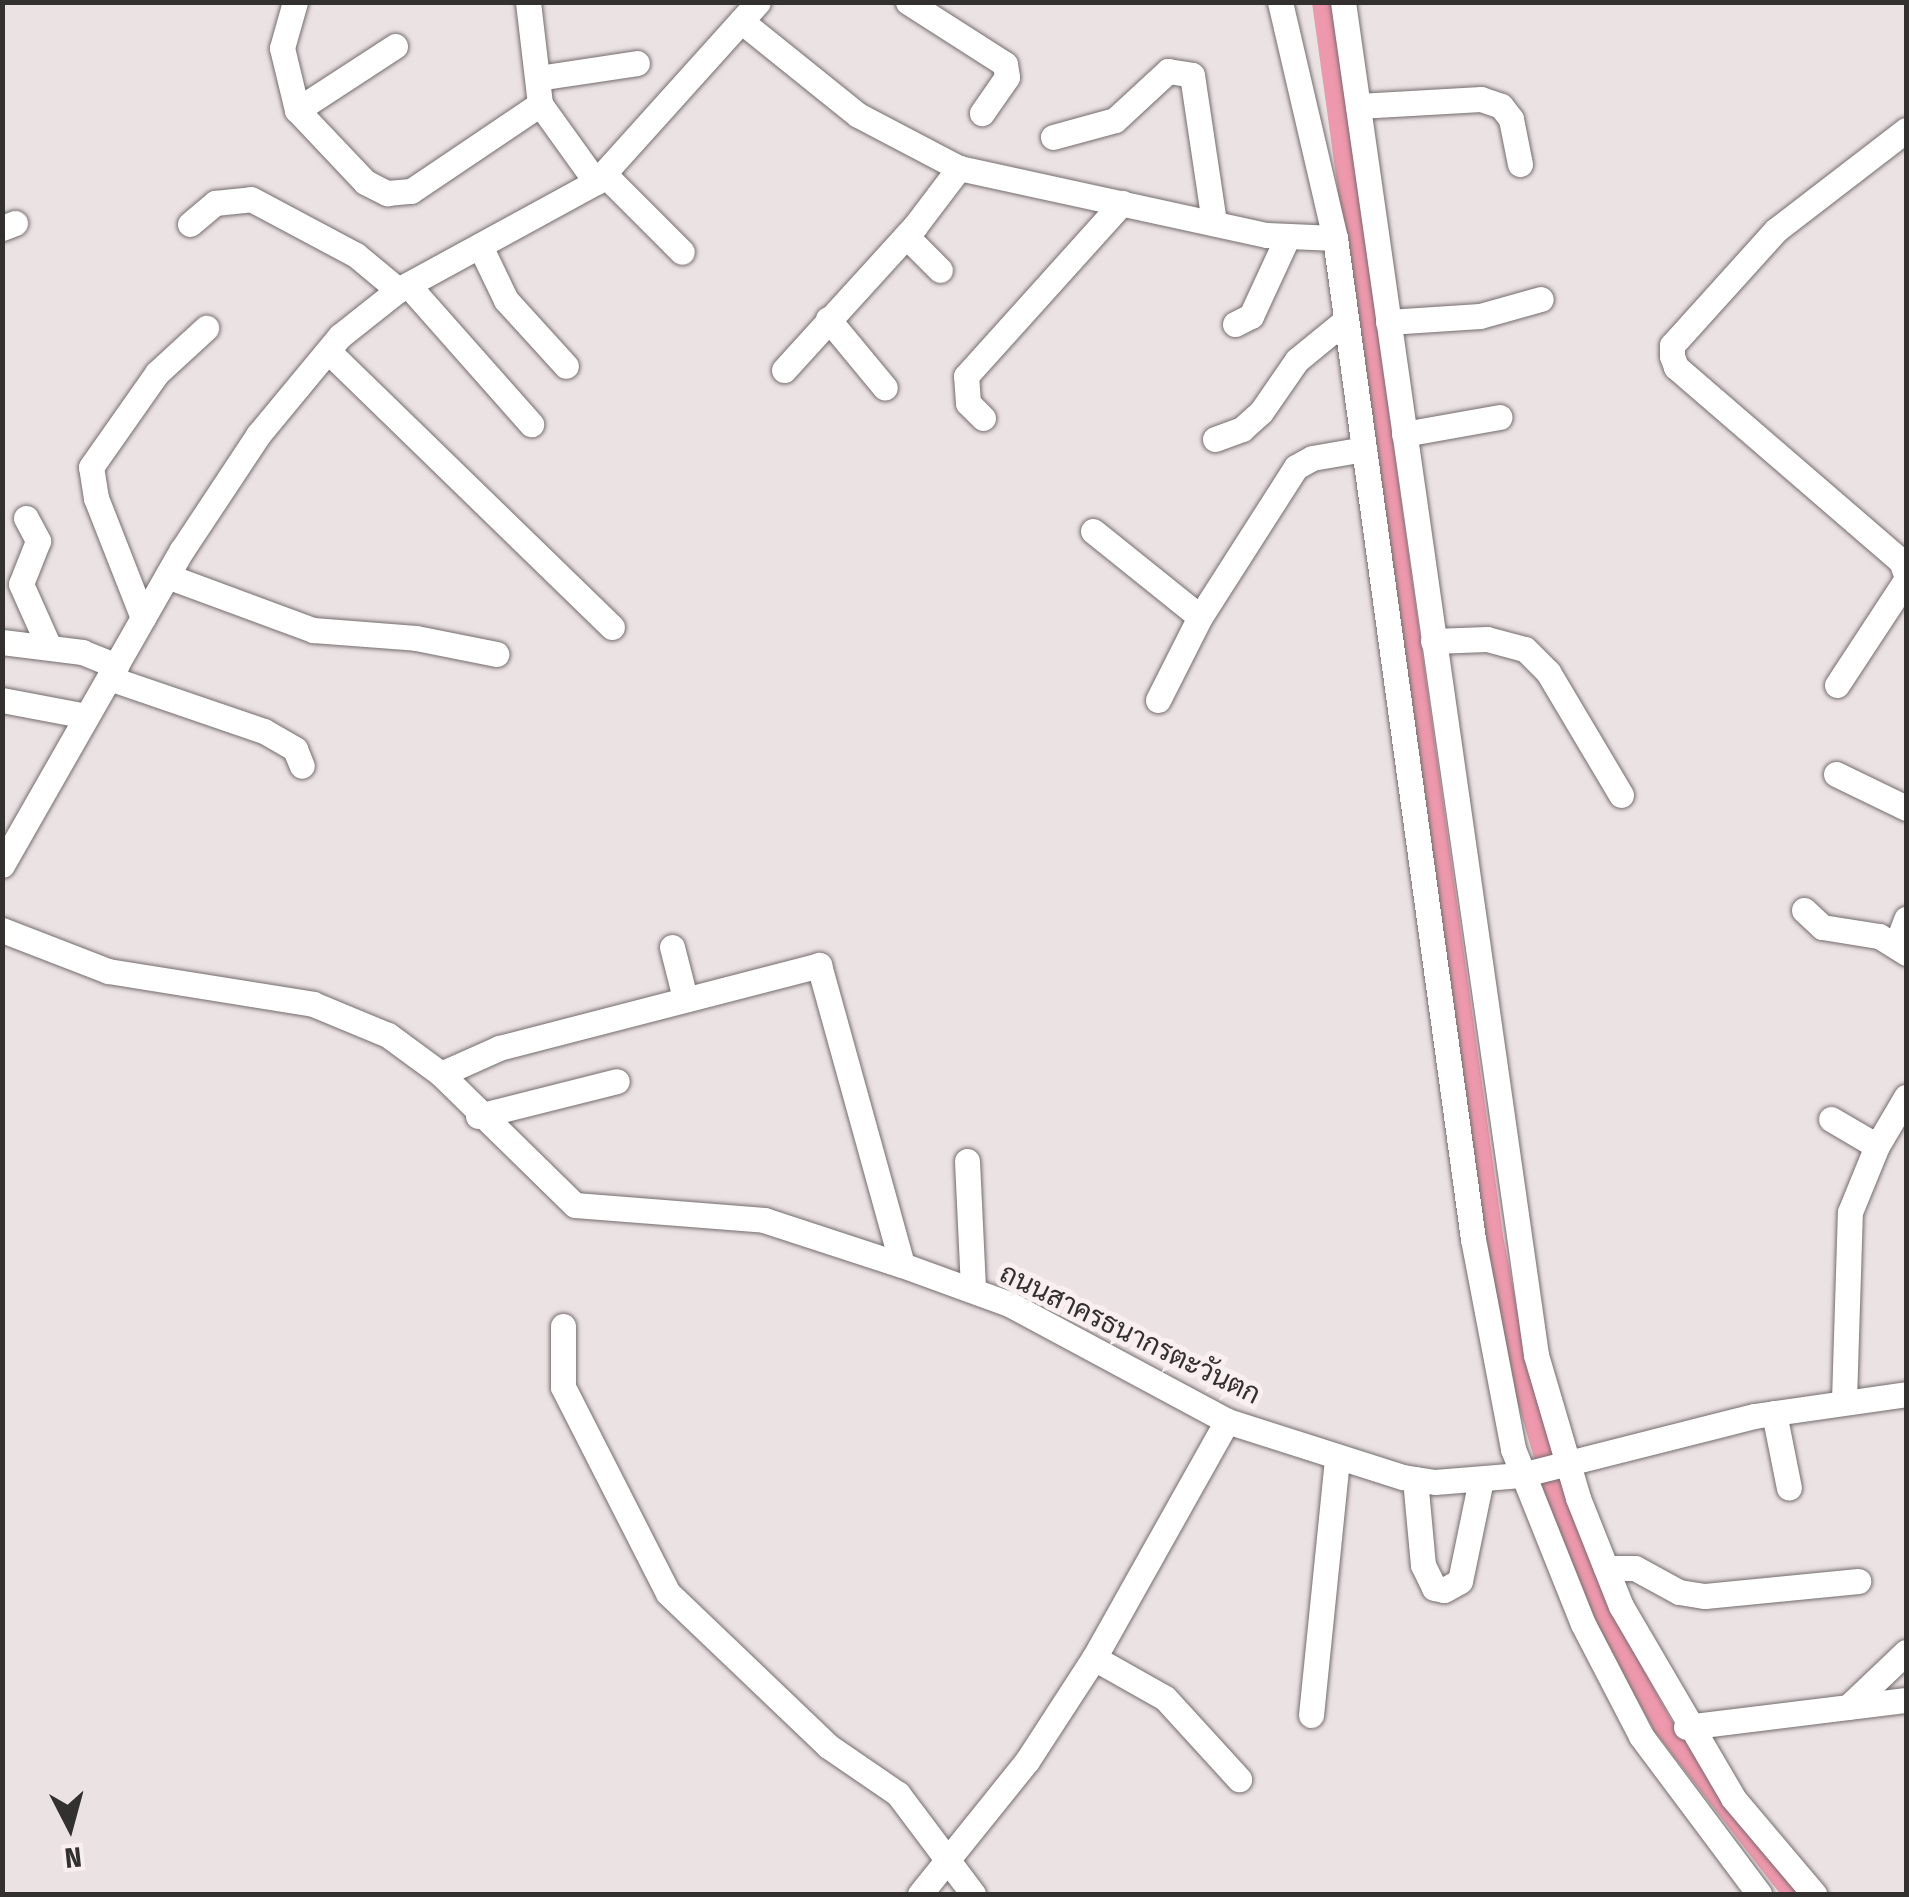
<!DOCTYPE html>
<html>
<head>
<meta charset="utf-8">
<style>
	body { margin:0 }
	#map { position:relative; width:1909px; height:1897px; overflow:hidden; background:#ebe2e4; font-family:"Fira Sans Condensed",Sarabun,sans-serif }
	div>[style] { position:absolute }
	[style*='--x'] { left:calc(var(--x)*1px); top:calc(var(--y)*1px); width:calc(var(--w)*1px); rotate:calc(var(--a)*1deg) }
	.canal>* { height:20px; margin:-10px; padding:0 10px; transform-origin:10px; border-radius:10px; background:#ed98ac }
	.roads { filter:drop-shadow(0 0 2px #746c6d) drop-shadow(0 0 2px #746c6d) }
	.minor>* { height:25px; margin:-12.5px; padding:0 12.5px; transform-origin:12.5px; border-radius:12.5px; background:#fff }
	span { translate:-50% -50%; white-space:nowrap; text-align:center; line-height:1.15; -webkit-text-stroke:10px #f9eff1; paint-order:stroke }
	.street-label { font-size:28px; color:#333030 }
	.frame { position:absolute; inset:0; border:5px solid #333030; pointer-events:none }
	.north { position:absolute; left:20px; top:1777px; width:100px; height:100px; -webkit-text-stroke:8px #f9eff1; paint-order:stroke; rotate:174deg; font-size:28px; font-weight:700; line-height:40px; text-align:center; color:#333030 }
	.north::after { content:''; display:block; margin:auto; width:35px; height:45px; background:#333030; clip-path:polygon(50% 0,100% 100%,50% 72%,0 100%) }
</style>
</head>
<body>
<div id="map">
	<div class="canal">
		<i style="--x:1322;--y:2;--w:1246;--a:82.11"></i>
		<i style="--x:1493;--y:1236;--w:134;--a:79.3"></i>
		<i style="--x:1518;--y:1368;--w:152;--a:73.6"></i>
		<i style="--x:1561;--y:1514;--w:109;--a:67.9"></i>
		<i style="--x:1602;--y:1615;--w:127;--a:61.2"></i>
		<i style="--x:1663;--y:1726;--w:212;--a:52.3"></i>
	</div>
	<div class="roads">
		<div class="minor">
			<i style="--x:295;--y:2;--w:48;--a:105.8"></i>
			<i style="--x:282;--y:48;--w:64;--a:76.4"></i>
			<i style="--x:297;--y:110;--w:99;--a:46.6"></i>
			<i style="--x:365;--y:182;--w:25;--a:27"></i>
			<i style="--x:387;--y:193;--w:24;--a:-5"></i>
			<i style="--x:411;--y:191;--w:156;--a:-34"></i>
			<i style="--x:528;--y:2;--w:103;--a:83.3"></i>
			<i style="--x:540;--y:104;--w:96;--a:54.3"></i>
			<i style="--x:908;--y:2;--w:115;--a:32.6"></i>
			<i style="--x:1005;--y:64;--w:13;--a:81"></i>
			<i style="--x:1007;--y:77;--w:44;--a:124.8"></i>
			<i style="--x:1280;--y:2;--w:242;--a:76.9"></i>
			<i style="--x:1335;--y:238;--w:1010;--a:82.15"></i>
			<i style="--x:1473;--y:1239;--w:214;--a:79.2"></i>
			<i style="--x:1513;--y:1449;--w:188;--a:68.2"></i>
			<i style="--x:1583;--y:1624;--w:126;--a:62.6"></i>
			<i style="--x:1641;--y:1736;--w:197;--a:53.2"></i>
			<i style="--x:1343;--y:2;--w:1367;--a:81.88"></i>
			<i style="--x:1536;--y:1355;--w:149;--a:73.6"></i>
			<i style="--x:1578;--y:1498;--w:116;--a:68.3"></i>
			<i style="--x:1621;--y:1606;--w:222;--a:59.7"></i>
			<i style="--x:1733;--y:1798;--w:126;--a:49.8"></i>
			<i style="--x:741;--y:21;--w:150;--a:38.8"></i>
			<i style="--x:858;--y:115;--w:114;--a:27.7"></i>
			<i style="--x:959;--y:168;--w:315;--a:12.3"></i>
			<i style="--x:1267;--y:235;--w:68;--a:2.5"></i>
			<i style="--x:538;--y:78;--w:100;--a:-8.6"></i>
			<i style="--x:1358;--y:106;--w:123;--a:-3.3"></i>
			<i style="--x:1481;--y:99;--w:21;--a:19"></i>
			<i style="--x:1501;--y:106;--w:16;--a:52"></i>
			<i style="--x:1511;--y:119;--w:46;--a:78.7"></i>
			<i style="--x:297;--y:110;--w:117;--a:-33.1"></i>
			<i style="--x:1906;--y:130;--w:164;--a:142.4"></i>
			<i style="--x:1776;--y:230;--w:155;--a:132.1"></i>
			<i style="--x:1672;--y:345;--w:11;--a:90"></i>
			<i style="--x:1672;--y:356;--w:12;--a:70"></i>
			<i style="--x:1676;--y:367;--w:297;--a:40.8"></i>
			<i style="--x:1901;--y:561;--w:15;--a:70"></i>
			<i style="--x:1053;--y:137;--w:64;--a:-15.3"></i>
			<i style="--x:1115;--y:120;--w:72;--a:-42.8"></i>
			<i style="--x:1168;--y:71;--w:24;--a:9"></i>
			<i style="--x:1192;--y:75;--w:150;--a:81.5"></i>
			<i style="--x:604;--y:174;--w:110;--a:45"></i>
			<i style="--x:190;--y:224;--w:33;--a:-40"></i>
			<i style="--x:215;--y:203;--w:36;--a:-6"></i>
			<i style="--x:251;--y:199;--w:119;--a:28.1"></i>
			<i style="--x:356;--y:255;--w:55;--a:39.8"></i>
			<i style="--x:2;--y:228;--w:14;--a:-21"></i>
			<i style="--x:906;--y:236;--w:48;--a:45"></i>
			<i style="--x:480;--y:246;--w:60;--a:64.3"></i>
			<i style="--x:506;--y:300;--w:89;--a:47.7"></i>
			<i style="--x:408;--y:285;--w:186;--a:48.5"></i>
			<i style="--x:828;--y:319;--w:89;--a:50.4"></i>
			<i style="--x:1388;--y:322;--w:92;--a:-3.7"></i>
			<i style="--x:1480;--y:316;--w:63;--a:-15.6"></i>
			<i style="--x:1235;--y:324;--w:18;--a:-27"></i>
			<i style="--x:1251;--y:316;--w:86;--a:-65.2"></i>
			<i style="--x:328;--y:351;--w:396;--a:44.2"></i>
			<i style="--x:784;--y:370;--w:195;--a:-47.7"></i>
			<i style="--x:915;--y:226;--w:73;--a:-52.8"></i>
			<i style="--x:983;--y:418;--w:21;--a:-135"></i>
			<i style="--x:968;--y:403;--w:27;--a:-94"></i>
			<i style="--x:966;--y:376;--w:233;--a:-48"></i>
			<i style="--x:1404;--y:434;--w:97;--a:-10.1"></i>
			<i style="--x:1215;--y:439;--w:29;--a:-20"></i>
			<i style="--x:1242;--y:429;--w:25;--a:-42"></i>
			<i style="--x:1261;--y:412;--w:63;--a:-55.3"></i>
			<i style="--x:1297;--y:360;--w:63;--a:-39.2"></i>
			<i style="--x:26;--y:518;--w:26;--a:62"></i>
			<i style="--x:38;--y:541;--w:46;--a:111.6"></i>
			<i style="--x:21;--y:584;--w:69;--a:66"></i>
			<i style="--x:1093;--y:531;--w:137;--a:38.8"></i>
			<i style="--x:167;--y:576;--w:156;--a:20.3"></i>
			<i style="--x:313;--y:630;--w:103;--a:4.4"></i>
			<i style="--x:416;--y:638;--w:82;--a:11.3"></i>
			<i style="--x:143;--y:618;--w:129;--a:-111.4"></i>
			<i style="--x:96;--y:498;--w:31;--a:-99"></i>
			<i style="--x:91;--y:467;--w:115;--a:-54.9"></i>
			<i style="--x:157;--y:373;--w:67;--a:-42.6"></i>
			<i style="--x:1433;--y:641;--w:54;--a:-2.1"></i>
			<i style="--x:1487;--y:639;--w:39;--a:15"></i>
			<i style="--x:1525;--y:649;--w:33;--a:45"></i>
			<i style="--x:1548;--y:672;--w:143;--a:59.3"></i>
			<i style="--x:2;--y:642;--w:81;--a:7.1"></i>
			<i style="--x:82;--y:652;--w:37;--a:22"></i>
			<i style="--x:109;--y:678;--w:164;--a:18.9"></i>
			<i style="--x:264;--y:731;--w:36;--a:30"></i>
			<i style="--x:295;--y:749;--w:18;--a:68"></i>
			<i style="--x:1837;--y:685;--w:126;--a:-56.7"></i>
			<i style="--x:2;--y:700;--w:86;--a:10.7"></i>
			<i style="--x:1158;--y:700;--w:93;--a:-63.2"></i>
			<i style="--x:1200;--y:617;--w:178;--a:-57.4"></i>
			<i style="--x:1296;--y:467;--w:18;--a:-29"></i>
			<i style="--x:1312;--y:458;--w:53;--a:-9.8"></i>
			<i style="--x:1836;--y:774;--w:78;--a:25.9"></i>
			<i style="--x:2;--y:865;--w:363;--a:-60.3"></i>
			<i style="--x:182;--y:550;--w:138;--a:-56.5"></i>
			<i style="--x:258;--y:435;--w:129;--a:-50.4"></i>
			<i style="--x:340;--y:336;--w:74;--a:-38.4"></i>
			<i style="--x:398;--y:290;--w:226;--a:-28.6"></i>
			<i style="--x:596;--y:182;--w:242;--a:-48"></i>
			<i style="--x:1804;--y:910;--w:25;--a:43"></i>
			<i style="--x:1822;--y:927;--w:58;--a:9"></i>
			<i style="--x:1879;--y:936;--w:32;--a:32"></i>
			<i style="--x:2;--y:930;--w:114;--a:21.1"></i>
			<i style="--x:108;--y:971;--w:208;--a:9.1"></i>
			<i style="--x:313;--y:1004;--w:81;--a:22.5"></i>
			<i style="--x:388;--y:1035;--w:66;--a:36.3"></i>
			<i style="--x:441;--y:1074;--w:187;--a:44.4"></i>
			<i style="--x:575;--y:1205;--w:190;--a:4.5"></i>
			<i style="--x:764;--y:1220;--w:145;--a:18.1"></i>
			<i style="--x:902;--y:1265;--w:114;--a:20"></i>
			<i style="--x:1009;--y:1304;--w:247;--a:28.2"></i>
			<i style="--x:1227;--y:1421;--w:185;--a:17.7"></i>
			<i style="--x:1403;--y:1477;--w:32;--a:9"></i>
			<i style="--x:1435;--y:1482;--w:86;--a:-4.7"></i>
			<i style="--x:1521;--y:1475;--w:240;--a:-14.2"></i>
			<i style="--x:1754;--y:1416;--w:154;--a:-8.2"></i>
			<i style="--x:1897;--y:943;--w:26;--a:-69"></i>
			<i style="--x:672;--y:947;--w:53;--a:75.7"></i>
			<i style="--x:441;--y:1074;--w:64;--a:-24.1"></i>
			<i style="--x:499;--y:1048;--w:331;--a:-14.5"></i>
			<i style="--x:819;--y:965;--w:311;--a:74.5"></i>
			<i style="--x:478;--y:1116;--w:143;--a:-14.1"></i>
			<i style="--x:1831;--y:1119;--w:53;--a:30.4"></i>
			<i style="--x:967;--y:1161;--w:129;--a:87.3"></i>
			<i style="--x:563;--y:1326;--w:61;--a:90"></i>
			<i style="--x:563;--y:1387;--w:231;--a:63"></i>
			<i style="--x:668;--y:1593;--w:221;--a:43.7"></i>
			<i style="--x:828;--y:1746;--w:85;--a:34.4"></i>
			<i style="--x:898;--y:1794;--w:125;--a:53.1"></i>
			<i style="--x:1844;--y:1400;--w:188;--a:-88.2"></i>
			<i style="--x:1850;--y:1212;--w:71;--a:-67.8"></i>
			<i style="--x:1877;--y:1146;--w:57;--a:-59.4"></i>
			<i style="--x:1774;--y:1413;--w:76;--a:78.7"></i>
			<i style="--x:1415;--y:1479;--w:86;--a:84.7"></i>
			<i style="--x:1423;--y:1565;--w:25;--a:64"></i>
			<i style="--x:1434;--y:1588;--w:10;--a:11"></i>
			<i style="--x:1444;--y:1590;--w:18;--a:-29"></i>
			<i style="--x:1460;--y:1581;--w:103;--a:-78.3"></i>
			<i style="--x:1606;--y:1568;--w:29;--a:0"></i>
			<i style="--x:1635;--y:1568;--w:50;--a:28.6"></i>
			<i style="--x:1679;--y:1592;--w:26;--a:9"></i>
			<i style="--x:1705;--y:1596;--w:154;--a:-5.6"></i>
			<i style="--x:1094;--y:1658;--w:81;--a:29.4"></i>
			<i style="--x:1165;--y:1698;--w:110;--a:47.6"></i>
			<i style="--x:1848;--y:1707;--w:80;--a:-43.5"></i>
			<i style="--x:1311;--y:1715;--w:258;--a:-84.2"></i>
			<i style="--x:1686;--y:1727;--w:222;--a:-7"></i>
			<i style="--x:920;--y:1894;--w:171;--a:-51.2"></i>
			<i style="--x:1027;--y:1761;--w:123;--a:-57"></i>
			<i style="--x:1094;--y:1658;--w:272;--a:-60.7"></i>
		</div>
	</div>
	<div class="street-label">
		<span style="left:1130px;top:1334px;rotate:26deg">ถนนสาครธนากรตะวันตก</span>
	</div>
	<div class="frame"></div>
	<div class="north">N</div>
</div>
</body>
</html>
